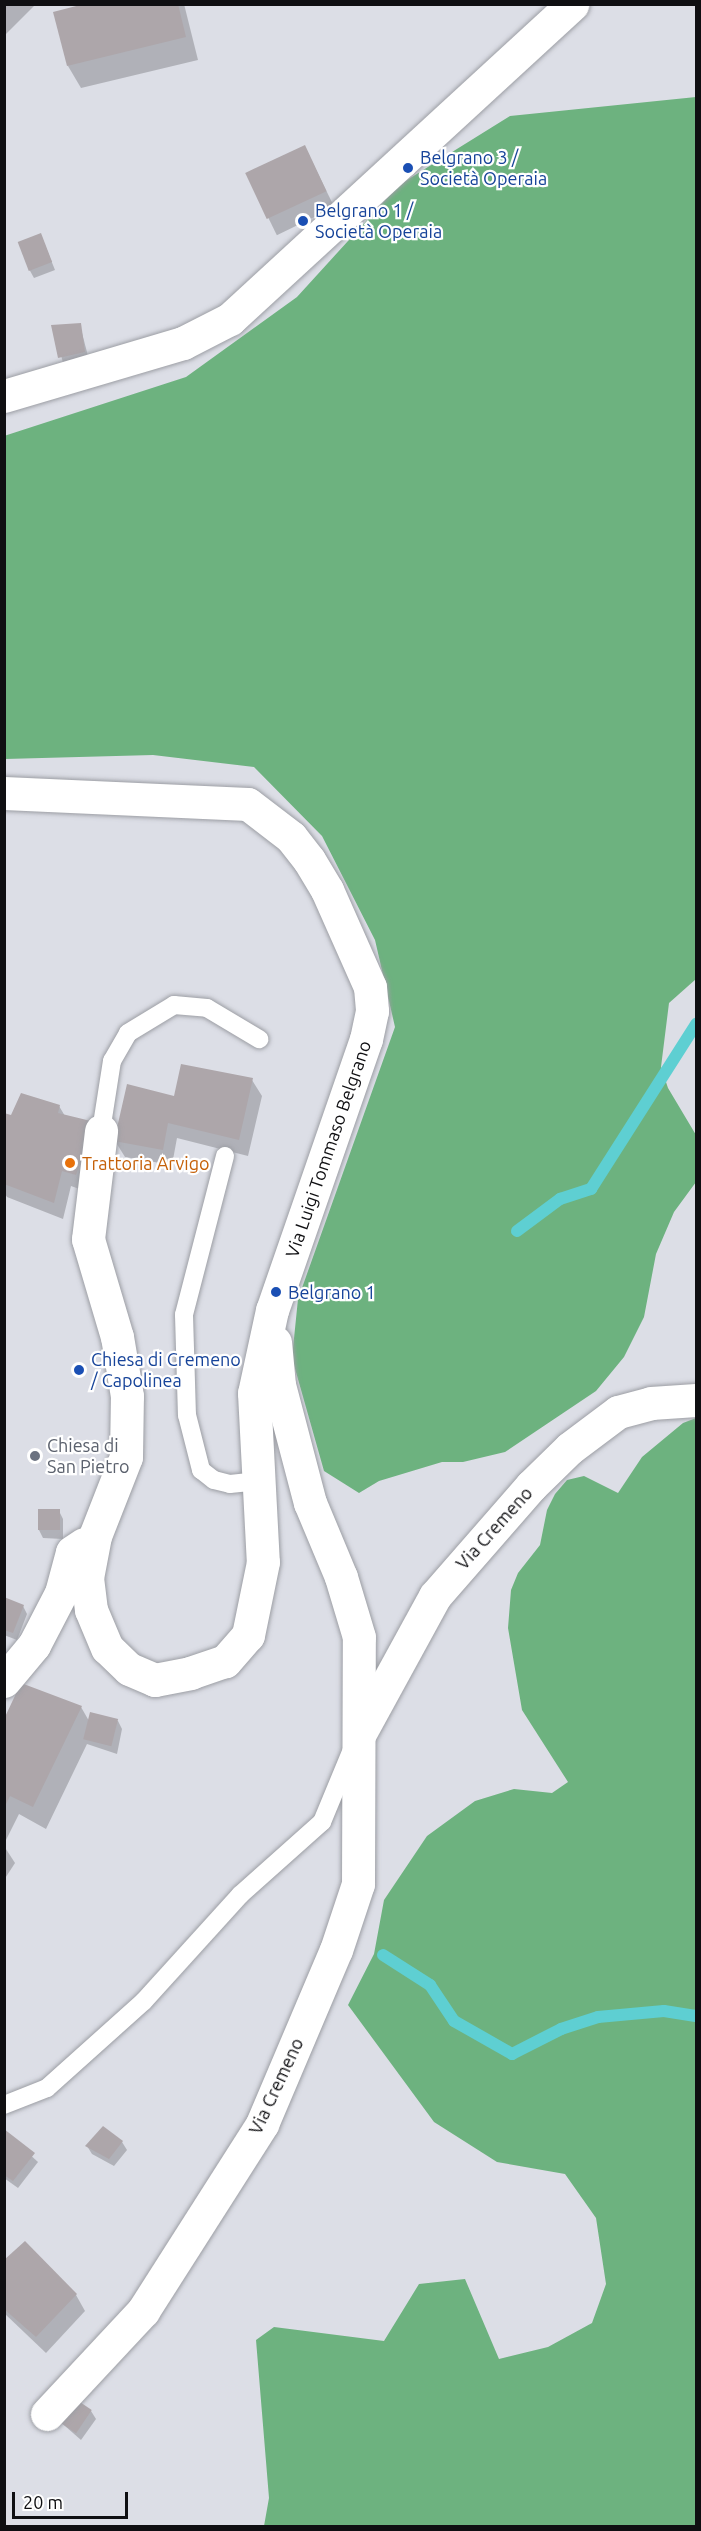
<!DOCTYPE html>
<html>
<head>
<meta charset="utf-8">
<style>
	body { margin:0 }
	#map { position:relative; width:701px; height:2531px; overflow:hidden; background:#dcdee6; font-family:Ubuntu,sans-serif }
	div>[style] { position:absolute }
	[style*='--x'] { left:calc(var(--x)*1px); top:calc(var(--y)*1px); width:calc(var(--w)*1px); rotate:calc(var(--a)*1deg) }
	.forest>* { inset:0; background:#6db27f }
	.shadow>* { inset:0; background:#0003; transform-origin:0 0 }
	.stream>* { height:12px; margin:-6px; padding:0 6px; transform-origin:6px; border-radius:6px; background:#5ecfd2 }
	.building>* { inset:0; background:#ada6aa; transform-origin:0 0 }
	.roads { filter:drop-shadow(0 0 2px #9c9ea4) drop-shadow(0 0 2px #9c9ea4) }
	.service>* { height:18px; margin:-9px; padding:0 9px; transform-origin:9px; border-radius:9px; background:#fff }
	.minor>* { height:33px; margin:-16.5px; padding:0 16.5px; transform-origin:16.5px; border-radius:16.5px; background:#fff }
	.dots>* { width:16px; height:16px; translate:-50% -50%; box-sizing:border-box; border:3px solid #fff; border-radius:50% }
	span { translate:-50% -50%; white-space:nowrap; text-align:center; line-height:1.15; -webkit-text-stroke:4.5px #fff; paint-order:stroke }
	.transit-label { font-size:18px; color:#164399 }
	.left { translate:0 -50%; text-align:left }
	.street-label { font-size:18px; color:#0f0f12 }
	.food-label { font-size:18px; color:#c56008 }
	.worship-label { font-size:18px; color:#5b616d }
	.frame { position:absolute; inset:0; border:6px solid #0f0f12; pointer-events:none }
	.scale { position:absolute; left:12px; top:2492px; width:116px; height:27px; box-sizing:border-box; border:3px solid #0f0f12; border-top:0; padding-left:8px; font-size:18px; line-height:21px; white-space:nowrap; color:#0f0f12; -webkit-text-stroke:4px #fff; paint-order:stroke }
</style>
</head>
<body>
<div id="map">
	<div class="forest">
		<i style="clip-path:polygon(696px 97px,696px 979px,669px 1003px,661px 1067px,668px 1088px,696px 1135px,696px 1182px,674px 1212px,656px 1254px,644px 1317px,624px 1357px,596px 1391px,505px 1452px,463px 1462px,442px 1462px,379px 1481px,359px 1493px,324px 1471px,292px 1358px,298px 1299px,395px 1027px,375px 940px,322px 836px,254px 767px,153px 755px,5px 759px,4px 436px,186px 377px,297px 297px,399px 185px,510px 116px)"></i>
		<i style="clip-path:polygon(696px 1418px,696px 2526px,264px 2526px,269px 2498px,256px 2340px,274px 2327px,384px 2341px,419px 2284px,465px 2279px,499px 2359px,548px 2347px,592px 2323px,606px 2284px,596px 2218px,565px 2174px,497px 2162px,434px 2122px,348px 2005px,374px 1954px,384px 1900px,427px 1836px,475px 1801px,514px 1789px,552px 1793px,568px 1782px,522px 1710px,508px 1628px,511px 1590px,518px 1573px,540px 1545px,547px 1510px,555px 1494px,567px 1480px,584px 1476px,618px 1493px,642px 1457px,683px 1423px)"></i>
	</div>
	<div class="shadow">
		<i style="clip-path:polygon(4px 4px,36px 4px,4px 36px)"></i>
		<i style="clip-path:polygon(90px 4px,184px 4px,198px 60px,81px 88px,68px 66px)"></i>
		<i style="left:305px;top:147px;width:67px;height:64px;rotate:64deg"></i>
		<i style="clip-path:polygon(41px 235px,55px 270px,34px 278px,29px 269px)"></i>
		<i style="clip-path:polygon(80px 325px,89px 360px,64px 366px,53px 327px)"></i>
		<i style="clip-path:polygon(252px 1080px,262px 1096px,248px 1156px,177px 1138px,172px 1165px,125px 1157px,115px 1141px,175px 1098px)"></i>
		<i style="clip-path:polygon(59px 1106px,65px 1116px,94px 1123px,85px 1191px,71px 1186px,63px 1219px,7px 1197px,4px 1192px,10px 1117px)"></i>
		<i style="clip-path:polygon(59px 1511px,63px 1519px,63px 1539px,43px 1538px,39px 1530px)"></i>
		<i style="clip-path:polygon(4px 1599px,23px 1606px,27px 1614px,17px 1640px,4px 1635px)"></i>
		<i style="clip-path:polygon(81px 1707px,89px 1721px,118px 1721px,122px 1729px,117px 1754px,87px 1744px,46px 1829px,19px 1814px,4px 1844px,4px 1720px)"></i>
		<i style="clip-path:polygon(4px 1846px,15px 1863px,4px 1880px)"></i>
		<i style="clip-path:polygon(4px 2131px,38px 2162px,18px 2188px,4px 2178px)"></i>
		<i style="clip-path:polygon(122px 2142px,127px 2150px,114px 2166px,92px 2154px,87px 2146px)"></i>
		<i style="clip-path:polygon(4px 2261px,76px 2295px,85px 2311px,46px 2353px,4px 2313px)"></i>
		<i style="clip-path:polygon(91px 2411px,96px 2419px,81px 2440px,57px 2419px)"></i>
	</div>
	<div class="stream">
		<i style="--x:517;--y:1231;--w:54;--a:-36.7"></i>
		<i style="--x:560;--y:1199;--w:33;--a:-18"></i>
		<i style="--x:591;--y:1189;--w:196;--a:-57.5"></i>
		<i style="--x:383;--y:1955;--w:56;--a:32.6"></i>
		<i style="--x:430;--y:1985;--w:43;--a:56.3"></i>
		<i style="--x:454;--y:2021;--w:67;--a:29.6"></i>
		<i style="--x:512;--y:2054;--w:55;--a:-27"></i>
		<i style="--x:561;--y:2029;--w:39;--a:-18"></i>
		<i style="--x:598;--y:2017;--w:66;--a:-5.2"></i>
		<i style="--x:664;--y:2011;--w:32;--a:9"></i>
	</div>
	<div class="building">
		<i style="clip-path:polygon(84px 4px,178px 4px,186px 37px,67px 66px,53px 12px)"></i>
		<i style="left:305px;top:145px;width:51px;height:66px;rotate:65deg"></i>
		<i style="left:41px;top:233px;width:31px;height:25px;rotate:69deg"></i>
		<i style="clip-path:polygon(81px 323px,85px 352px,58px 358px,51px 325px)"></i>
		<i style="clip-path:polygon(181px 1064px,253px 1078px,239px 1140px,168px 1123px,163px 1150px,114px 1141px,127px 1084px,174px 1096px)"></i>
		<i style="clip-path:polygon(21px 1093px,60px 1105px,58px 1113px,95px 1122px,76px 1175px,62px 1171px,54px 1203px,4px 1184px,4px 1113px,11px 1115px)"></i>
		<i style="left:38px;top:1509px;width:22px;height:21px"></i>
		<i style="clip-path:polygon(4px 1597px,24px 1605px,13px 1633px,4px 1630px)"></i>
		<i style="clip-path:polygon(21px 1683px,82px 1706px,33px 1807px,10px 1796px,4px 1808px,4px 1719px)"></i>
		<i style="left:90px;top:1712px;width:29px;height:28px;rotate:14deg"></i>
		<i style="clip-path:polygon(103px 2126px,123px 2141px,109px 2159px,85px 2146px)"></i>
		<i style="clip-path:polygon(4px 2129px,35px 2153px,13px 2181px,4px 2175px)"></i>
		<i style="clip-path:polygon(25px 2241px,77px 2294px,36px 2337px,4px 2309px,4px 2260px)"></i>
		<i style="left:71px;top:2396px;width:25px;height:28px;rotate:34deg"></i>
	</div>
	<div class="roads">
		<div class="service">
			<i style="--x:101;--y:1131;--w:71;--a:-81.1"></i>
			<i style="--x:112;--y:1061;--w:32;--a:-60"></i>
			<i style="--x:128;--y:1033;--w:54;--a:-31.3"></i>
			<i style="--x:174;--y:1005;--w:33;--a:5"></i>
			<i style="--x:207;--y:1008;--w:61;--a:30.8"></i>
			<i style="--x:225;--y:1156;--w:164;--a:104.5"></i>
			<i style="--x:184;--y:1315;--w:100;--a:88.3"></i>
			<i style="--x:187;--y:1415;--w:57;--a:75.7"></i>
			<i style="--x:201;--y:1470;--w:16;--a:38"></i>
			<i style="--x:214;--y:1480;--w:16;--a:14"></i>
			<i style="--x:230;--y:1484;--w:29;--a:-6"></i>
			<i style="--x:4;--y:2105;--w:46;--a:-21.6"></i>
			<i style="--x:47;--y:2088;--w:130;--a:-41.9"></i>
			<i style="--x:144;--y:2001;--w:143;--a:-47.8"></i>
			<i style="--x:240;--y:1895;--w:110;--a:-41.7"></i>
			<i style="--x:322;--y:1822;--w:76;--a:-67.5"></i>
		</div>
		<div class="minor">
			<i style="--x:4;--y:396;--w:187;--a:-16.5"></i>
			<i style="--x:183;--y:343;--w:53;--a:-27.1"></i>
			<i style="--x:230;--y:319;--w:465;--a:-42.6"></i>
			<i style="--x:4;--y:793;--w:244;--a:2.6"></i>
			<i style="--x:248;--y:804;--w:54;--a:37.5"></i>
			<i style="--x:291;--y:837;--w:29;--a:52"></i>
			<i style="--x:309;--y:860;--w:35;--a:59"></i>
			<i style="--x:327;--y:890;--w:106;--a:66.1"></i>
			<i style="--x:370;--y:987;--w:24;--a:85"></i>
			<i style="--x:372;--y:1011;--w:29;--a:102"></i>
			<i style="--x:366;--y:1039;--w:287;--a:109.1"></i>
			<i style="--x:272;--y:1310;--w:85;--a:102.2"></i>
			<i style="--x:254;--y:1393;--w:169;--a:87"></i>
			<i style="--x:263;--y:1562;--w:75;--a:101.6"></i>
			<i style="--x:248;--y:1635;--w:35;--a:131"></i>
			<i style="--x:225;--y:1661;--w:36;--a:161"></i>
			<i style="--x:191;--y:1673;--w:37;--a:169"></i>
			<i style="--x:155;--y:1680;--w:28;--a:-157"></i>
			<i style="--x:129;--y:1669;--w:30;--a:-136"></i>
			<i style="--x:107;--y:1648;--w:41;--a:-112.8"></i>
			<i style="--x:91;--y:1610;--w:32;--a:-97"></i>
			<i style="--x:87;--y:1578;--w:43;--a:-79.2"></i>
			<i style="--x:95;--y:1536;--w:85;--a:-68.6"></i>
			<i style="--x:126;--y:1457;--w:61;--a:-89.1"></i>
			<i style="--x:127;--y:1396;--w:60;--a:-99.6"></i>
			<i style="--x:117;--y:1337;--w:102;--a:-106.5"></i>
			<i style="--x:88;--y:1239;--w:109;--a:-83.1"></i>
			<i style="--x:4;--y:1681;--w:47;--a:-50.2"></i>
			<i style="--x:34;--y:1645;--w:59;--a:-62.6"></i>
			<i style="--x:61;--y:1593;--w:42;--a:-75"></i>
			<i style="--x:72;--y:1552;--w:14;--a:-34"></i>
			<i style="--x:360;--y:1733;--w:156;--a:-61.3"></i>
			<i style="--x:435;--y:1596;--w:146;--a:-48.9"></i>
			<i style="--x:531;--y:1486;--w:54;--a:-44.3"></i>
			<i style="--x:570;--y:1448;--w:60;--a:-36.9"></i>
			<i style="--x:618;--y:1412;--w:34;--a:-15"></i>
			<i style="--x:651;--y:1403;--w:45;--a:-3.8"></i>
			<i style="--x:47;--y:2414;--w:141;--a:-47"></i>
			<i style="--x:143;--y:2311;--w:222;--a:-57.5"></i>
			<i style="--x:262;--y:2124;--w:189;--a:-67"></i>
			<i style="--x:336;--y:1950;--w:70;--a:-71.6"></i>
			<i style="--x:358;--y:1884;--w:247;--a:-89.8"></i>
			<i style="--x:359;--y:1637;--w:63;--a:-106.7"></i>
			<i style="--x:341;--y:1577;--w:80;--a:-112.7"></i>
			<i style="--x:310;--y:1503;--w:122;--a:-104.7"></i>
			<i style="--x:279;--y:1385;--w:43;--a:-95.3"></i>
		</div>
	</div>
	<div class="dots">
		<i style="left:408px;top:168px;background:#1a4fb4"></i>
		<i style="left:303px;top:221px;background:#1a4fb4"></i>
		<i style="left:70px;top:1163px;background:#e8710a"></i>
		<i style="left:276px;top:1292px;background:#1a4fb4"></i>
		<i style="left:79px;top:1370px;background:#1a4fb4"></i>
		<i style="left:35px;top:1456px;background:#6b7280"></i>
	</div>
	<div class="transit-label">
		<span class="left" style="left:420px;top:168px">Belgrano 3 /<br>Società Operaia</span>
		<span class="left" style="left:315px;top:221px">Belgrano 1 /<br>Società Operaia</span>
		<span class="left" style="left:288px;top:1292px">Belgrano 1</span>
		<span class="left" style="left:91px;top:1370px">Chiesa di Cremeno<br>/ Capolinea</span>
	</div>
	<div class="street-label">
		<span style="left:328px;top:1149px;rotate:-71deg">Via Luigi Tommaso Belgrano</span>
		<span style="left:494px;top:1528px;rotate:-48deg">Via Cremeno</span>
		<span style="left:276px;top:2086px;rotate:-65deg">Via Cremeno</span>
	</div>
	<div class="food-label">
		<span class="left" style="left:82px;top:1163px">Trattoria Arvigo</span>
	</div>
	<div class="worship-label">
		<span class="left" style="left:47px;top:1456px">Chiesa di<br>San Pietro</span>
	</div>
	<div class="frame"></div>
	<div class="scale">20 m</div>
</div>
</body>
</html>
